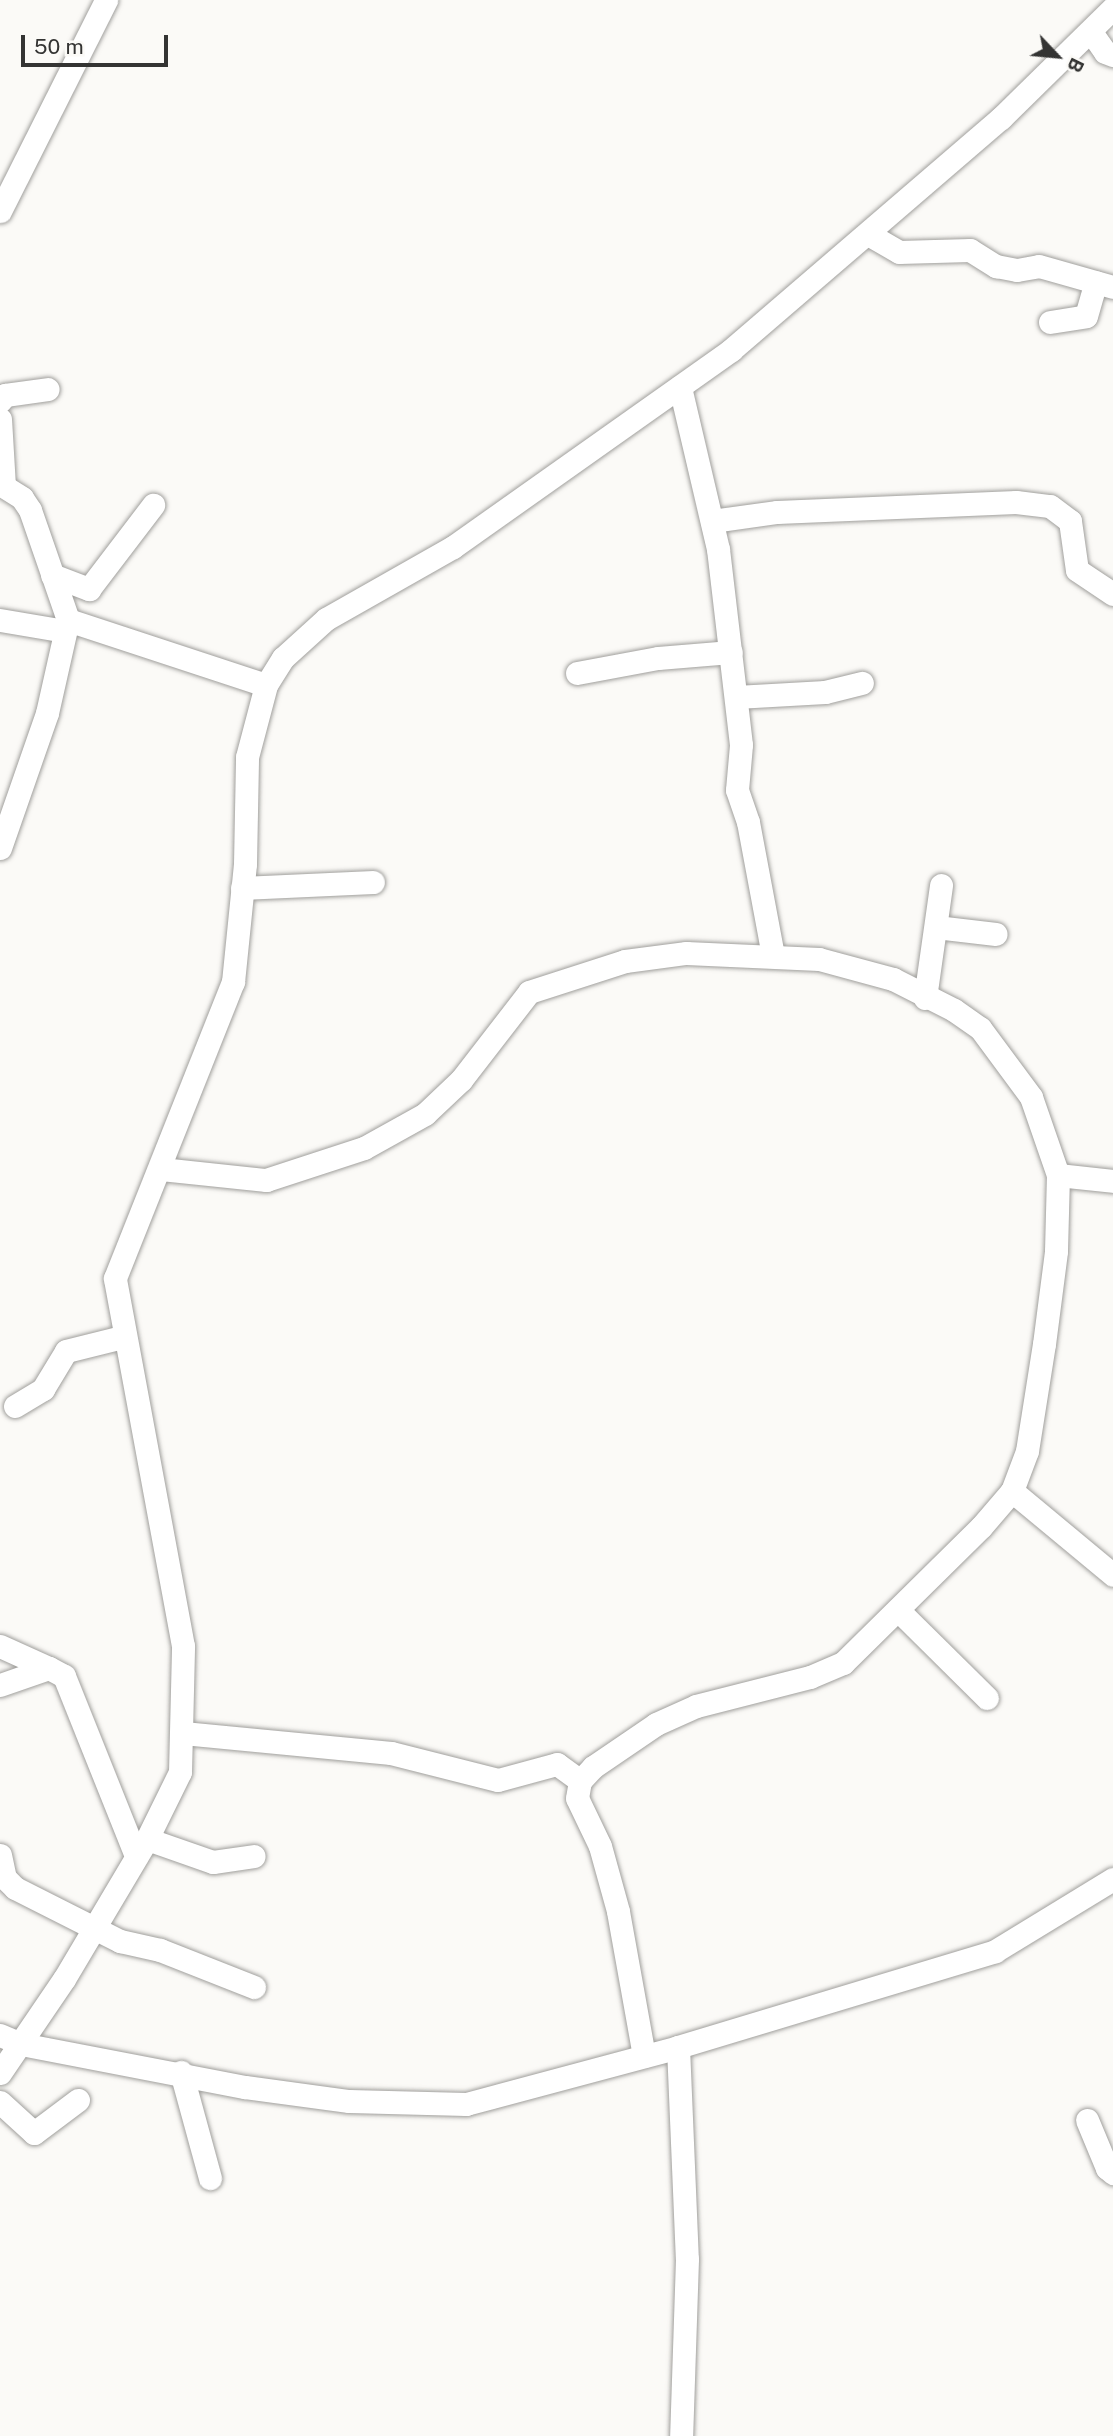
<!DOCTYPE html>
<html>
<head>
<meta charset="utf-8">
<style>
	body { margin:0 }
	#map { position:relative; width:1113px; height:2436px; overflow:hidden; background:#fbfaf7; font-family:"Public Sans",sans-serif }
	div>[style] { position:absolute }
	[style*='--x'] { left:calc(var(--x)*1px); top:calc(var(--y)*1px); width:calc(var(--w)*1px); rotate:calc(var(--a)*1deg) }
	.roads { filter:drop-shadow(0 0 2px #a09f9c) drop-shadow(0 0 2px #a09f9c) }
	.minor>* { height:23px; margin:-11.5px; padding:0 11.5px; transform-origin:11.5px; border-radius:11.5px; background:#fff }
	span { translate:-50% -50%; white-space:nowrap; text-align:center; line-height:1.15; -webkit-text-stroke:7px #fbfaf7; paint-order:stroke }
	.north { position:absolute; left:1022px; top:21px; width:70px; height:70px; -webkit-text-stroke:5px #fbfaf7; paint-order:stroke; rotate:116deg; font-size:19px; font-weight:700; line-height:28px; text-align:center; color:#343433 }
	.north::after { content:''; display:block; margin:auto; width:24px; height:32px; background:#343433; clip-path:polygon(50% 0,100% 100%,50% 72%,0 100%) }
	.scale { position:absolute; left:21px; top:35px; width:147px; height:32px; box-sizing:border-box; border:4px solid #343433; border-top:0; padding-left:9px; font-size:21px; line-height:24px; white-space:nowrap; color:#343433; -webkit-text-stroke:5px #fbfaf7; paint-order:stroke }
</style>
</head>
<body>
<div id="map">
	<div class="roads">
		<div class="minor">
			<i style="--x:1091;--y:32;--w:24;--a:55"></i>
			<i style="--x:1105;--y:52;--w:9;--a:21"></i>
			<i style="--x:0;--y:211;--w:236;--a:-63.3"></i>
			<i style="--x:868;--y:234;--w:36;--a:30"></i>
			<i style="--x:899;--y:252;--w:71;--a:-1.6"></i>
			<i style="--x:970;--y:250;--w:31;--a:32"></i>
			<i style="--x:996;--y:266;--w:21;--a:11"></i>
			<i style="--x:1017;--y:270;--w:22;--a:-10"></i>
			<i style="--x:1039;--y:266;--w:77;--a:15.8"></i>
			<i style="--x:1050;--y:322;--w:36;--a:-9"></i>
			<i style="--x:1086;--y:316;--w:35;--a:-74"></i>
			<i style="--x:680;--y:387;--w:166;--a:76.8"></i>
			<i style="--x:718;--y:549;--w:197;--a:83.3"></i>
			<i style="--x:741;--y:745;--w:45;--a:95.1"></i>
			<i style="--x:737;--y:790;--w:34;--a:71"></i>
			<i style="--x:748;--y:822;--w:136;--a:79.4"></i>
			<i style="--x:0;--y:401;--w:8;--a:-50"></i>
			<i style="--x:5;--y:395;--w:43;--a:-7.9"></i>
			<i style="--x:0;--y:419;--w:67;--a:86.6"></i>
			<i style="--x:0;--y:484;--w:26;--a:32"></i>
			<i style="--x:22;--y:498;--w:14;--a:56"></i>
			<i style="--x:30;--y:510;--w:116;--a:70.9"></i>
			<i style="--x:68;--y:620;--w:208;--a:18.2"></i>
			<i style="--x:712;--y:521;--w:66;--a:-7.9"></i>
			<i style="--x:777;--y:512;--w:239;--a:-2.4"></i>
			<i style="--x:1016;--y:502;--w:34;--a:7"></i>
			<i style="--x:1050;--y:506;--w:25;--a:37"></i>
			<i style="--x:1070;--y:521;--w:49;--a:81.9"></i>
			<i style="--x:1077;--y:570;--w:43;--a:33.7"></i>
			<i style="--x:52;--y:575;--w:40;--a:21"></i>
			<i style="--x:89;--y:589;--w:106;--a:-52.7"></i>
			<i style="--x:0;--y:620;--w:66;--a:9.6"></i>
			<i style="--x:577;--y:673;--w:82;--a:-10.5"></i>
			<i style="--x:658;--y:658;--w:73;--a:-4.7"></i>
			<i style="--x:736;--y:697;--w:89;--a:-3.2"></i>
			<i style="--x:825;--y:692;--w:38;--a:-14"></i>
			<i style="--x:0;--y:848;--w:143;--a:-70.8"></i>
			<i style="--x:47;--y:713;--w:95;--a:-77.3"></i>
			<i style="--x:242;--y:888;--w:131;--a:-2.6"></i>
			<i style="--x:936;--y:927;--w:60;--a:6.7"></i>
			<i style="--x:925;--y:998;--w:114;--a:-81.9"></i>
			<i style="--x:161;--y:1169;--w:106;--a:6"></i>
			<i style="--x:266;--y:1180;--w:103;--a:-18.1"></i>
			<i style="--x:364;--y:1148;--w:70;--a:-29.1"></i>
			<i style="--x:425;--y:1114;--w:50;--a:-43.4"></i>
			<i style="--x:461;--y:1080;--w:111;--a:-52.3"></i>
			<i style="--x:529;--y:992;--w:101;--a:-17.9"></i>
			<i style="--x:625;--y:961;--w:62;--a:-7.5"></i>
			<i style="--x:686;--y:953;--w:133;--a:2.6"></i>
			<i style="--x:819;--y:959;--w:77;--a:15.1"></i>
			<i style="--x:893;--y:979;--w:68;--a:26.9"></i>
			<i style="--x:954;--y:1010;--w:32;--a:35"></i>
			<i style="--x:980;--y:1028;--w:86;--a:53.5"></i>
			<i style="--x:1031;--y:1097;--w:83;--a:70.9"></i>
			<i style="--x:1058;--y:1175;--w:55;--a:6.2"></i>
			<i style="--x:15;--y:1406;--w:33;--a:-31"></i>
			<i style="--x:43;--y:1389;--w:44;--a:-58.8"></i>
			<i style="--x:66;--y:1351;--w:58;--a:-14"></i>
			<i style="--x:1012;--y:1491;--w:131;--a:39.7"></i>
			<i style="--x:898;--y:1610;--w:125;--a:44.7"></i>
			<i style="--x:0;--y:1646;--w:54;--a:24.2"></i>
			<i style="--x:0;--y:1685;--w:52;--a:-19.1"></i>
			<i style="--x:49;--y:1668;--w:17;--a:28"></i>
			<i style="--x:64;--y:1676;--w:194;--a:68.2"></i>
			<i style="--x:183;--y:1733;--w:209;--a:5.5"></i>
			<i style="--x:391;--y:1753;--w:110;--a:14.2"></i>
			<i style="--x:498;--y:1780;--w:61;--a:-15.2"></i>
			<i style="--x:557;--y:1764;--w:29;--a:36"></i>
			<i style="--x:147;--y:1839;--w:70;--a:19.2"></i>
			<i style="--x:213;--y:1862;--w:41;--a:-8.3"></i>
			<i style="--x:0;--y:1855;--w:24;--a:78"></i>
			<i style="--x:5;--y:1878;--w:14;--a:45"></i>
			<i style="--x:15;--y:1888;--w:118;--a:26.8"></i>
			<i style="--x:120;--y:1941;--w:41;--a:12.7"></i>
			<i style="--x:160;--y:1950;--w:101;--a:21.5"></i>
			<i style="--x:0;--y:2035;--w:23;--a:23"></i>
			<i style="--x:21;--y:2044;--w:228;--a:10.9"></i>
			<i style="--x:245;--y:2087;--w:105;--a:7.7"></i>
			<i style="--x:349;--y:2101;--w:117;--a:1.5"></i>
			<i style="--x:466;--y:2104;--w:220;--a:-15"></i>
			<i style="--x:678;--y:2047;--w:331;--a:-16.8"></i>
			<i style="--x:995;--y:1951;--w:138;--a:-31.4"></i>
			<i style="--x:678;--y:2047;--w:212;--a:87.6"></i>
			<i style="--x:687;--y:2259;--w:177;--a:91.9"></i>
			<i style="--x:644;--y:2056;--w:147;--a:-100.2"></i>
			<i style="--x:618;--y:1911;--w:67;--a:-105.5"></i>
			<i style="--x:600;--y:1846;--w:53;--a:-115.6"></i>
			<i style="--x:577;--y:1798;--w:17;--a:-80"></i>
			<i style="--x:580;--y:1781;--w:19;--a:-47"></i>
			<i style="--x:593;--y:1767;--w:76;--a:-34.3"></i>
			<i style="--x:656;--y:1724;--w:44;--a:-24.2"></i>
			<i style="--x:696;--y:1706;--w:118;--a:-14.3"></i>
			<i style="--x:810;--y:1677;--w:36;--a:-23"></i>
			<i style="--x:843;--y:1663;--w:194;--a:-44.6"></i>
			<i style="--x:981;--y:1527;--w:48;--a:-49.3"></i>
			<i style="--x:1012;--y:1491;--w:43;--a:-69.4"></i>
			<i style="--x:1027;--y:1451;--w:108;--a:-81"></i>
			<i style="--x:1044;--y:1344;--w:94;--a:-82.6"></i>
			<i style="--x:1056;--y:1251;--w:76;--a:-88.5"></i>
			<i style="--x:181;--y:2072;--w:110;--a:74.7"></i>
			<i style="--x:0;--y:2073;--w:114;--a:-55.8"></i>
			<i style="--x:64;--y:1979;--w:163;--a:-59.3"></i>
			<i style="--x:147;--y:1839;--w:75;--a:-63.8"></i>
			<i style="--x:180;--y:1772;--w:126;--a:-88.6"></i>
			<i style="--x:183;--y:1646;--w:374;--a:-100.5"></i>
			<i style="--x:115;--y:1278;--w:319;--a:-68.3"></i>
			<i style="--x:233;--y:982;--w:119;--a:-84.2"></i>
			<i style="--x:245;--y:864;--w:107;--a:-88.9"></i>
			<i style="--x:247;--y:757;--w:74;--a:-75.2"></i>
			<i style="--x:266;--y:685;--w:32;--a:-58"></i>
			<i style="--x:283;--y:658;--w:58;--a:-42.2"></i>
			<i style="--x:326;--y:619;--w:146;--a:-29.6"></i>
			<i style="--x:453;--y:547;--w:341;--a:-35.3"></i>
			<i style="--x:731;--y:350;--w:356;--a:-40.7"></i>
			<i style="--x:1001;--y:118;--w:157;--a:-44.5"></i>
			<i style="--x:0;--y:2102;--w:46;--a:42.4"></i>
			<i style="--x:34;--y:2133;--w:55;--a:-36.9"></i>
			<i style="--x:1087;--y:2120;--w:52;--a:67.4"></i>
			<i style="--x:1107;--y:2168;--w:8;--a:40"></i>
		</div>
	</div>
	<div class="north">B</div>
	<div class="scale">50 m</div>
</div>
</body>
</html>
